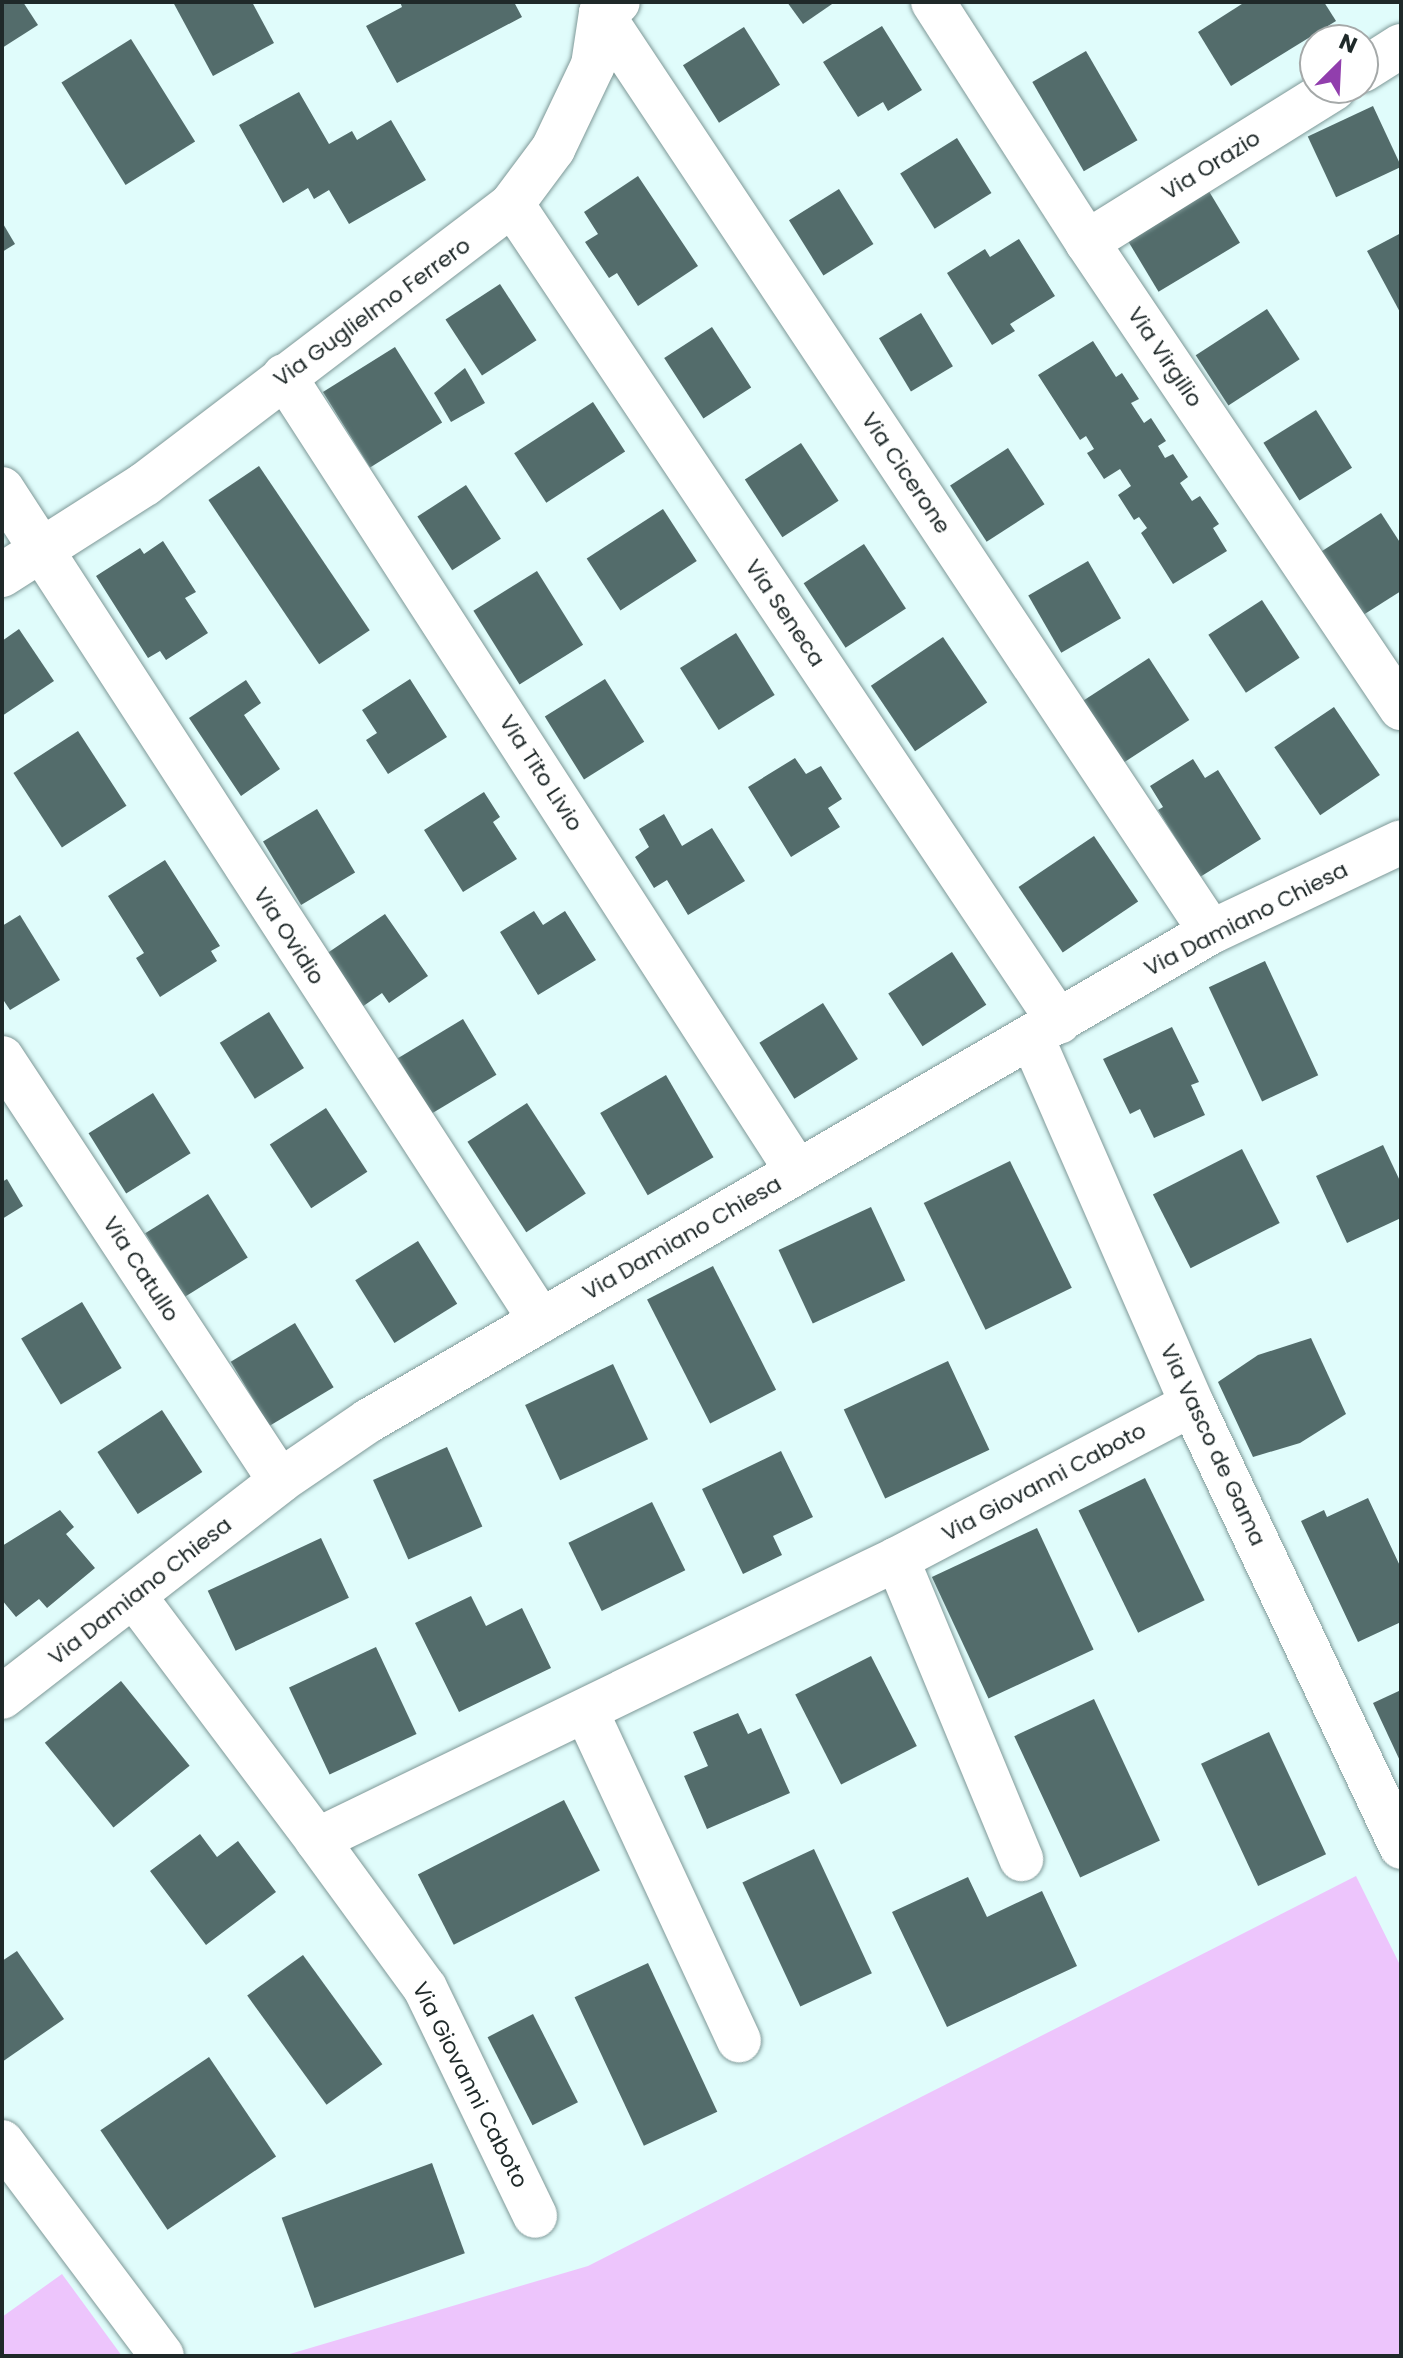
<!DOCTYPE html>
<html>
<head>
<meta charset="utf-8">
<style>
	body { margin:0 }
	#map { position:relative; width:1403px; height:2358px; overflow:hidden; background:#e0fcfb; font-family:Poppins,sans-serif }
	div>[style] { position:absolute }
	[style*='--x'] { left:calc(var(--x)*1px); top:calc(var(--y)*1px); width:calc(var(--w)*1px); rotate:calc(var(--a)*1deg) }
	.green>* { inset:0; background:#edc5fc }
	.building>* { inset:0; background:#536c6b; transform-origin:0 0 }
	.roads { filter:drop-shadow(0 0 2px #7e9897) drop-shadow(0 0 2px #7e9897) }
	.street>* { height:44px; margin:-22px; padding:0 22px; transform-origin:22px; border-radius:22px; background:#fff }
	.secondary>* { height:44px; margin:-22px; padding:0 22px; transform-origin:22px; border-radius:22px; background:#fff }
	span { translate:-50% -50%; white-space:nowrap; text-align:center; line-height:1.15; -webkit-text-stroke:8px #fff; paint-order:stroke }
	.street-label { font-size:22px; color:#1f2929 }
	.frame { position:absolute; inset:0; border:4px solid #1f2929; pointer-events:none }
	.north { position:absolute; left:1299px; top:24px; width:80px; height:80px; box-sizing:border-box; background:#fff; border:2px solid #a5a9a9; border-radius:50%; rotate:24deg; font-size:22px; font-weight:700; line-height:32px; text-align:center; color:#1f2929 }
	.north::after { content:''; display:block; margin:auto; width:28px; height:36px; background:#913ead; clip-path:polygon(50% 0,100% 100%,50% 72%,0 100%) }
</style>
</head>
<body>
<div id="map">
	<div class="green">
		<i style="clip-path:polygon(1356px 1876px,1401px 1967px,1401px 2356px,283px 2356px,588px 2266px)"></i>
		<i style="clip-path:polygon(62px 2274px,122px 2356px,2px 2356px,2px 2317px)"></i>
	</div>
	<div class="building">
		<i style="clip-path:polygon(2px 2px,23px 2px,38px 25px,2px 48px)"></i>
		<i style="clip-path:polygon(173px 2px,252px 2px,274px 43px,213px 76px)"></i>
		<i style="clip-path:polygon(400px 2px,514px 2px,522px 17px,397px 83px,366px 26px,402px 7px)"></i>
		<i style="clip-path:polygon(787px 2px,835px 2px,803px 24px)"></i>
		<i style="clip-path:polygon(1245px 2px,1324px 2px,1336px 21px,1231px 86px,1198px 32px)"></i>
		<i style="clip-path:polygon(882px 26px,922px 90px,888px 111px,883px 102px,858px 117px,823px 62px)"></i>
		<i style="left:744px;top:27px;width:68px;height:72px;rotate:58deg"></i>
		<i style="left:131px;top:39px;width:121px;height:82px;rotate:58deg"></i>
		<i style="left:1086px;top:51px;width:103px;height:62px;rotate:60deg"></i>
		<i style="clip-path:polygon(299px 92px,329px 144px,352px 131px,357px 140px,391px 120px,426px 180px,349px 224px,329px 190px,314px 199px,308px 188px,283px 203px,239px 125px)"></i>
		<i style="left:1373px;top:106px;width:67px;height:72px;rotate:65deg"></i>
		<i style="left:957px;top:138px;width:65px;height:67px;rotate:58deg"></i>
		<i style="clip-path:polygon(638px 176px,698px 266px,638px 306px,617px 273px,609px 278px,585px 242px,598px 234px,584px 212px)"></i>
		<i style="left:1207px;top:188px;width:64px;height:95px;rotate:59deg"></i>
		<i style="left:839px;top:189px;width:65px;height:59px;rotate:58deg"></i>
		<i style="clip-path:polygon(2px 222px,15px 244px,2px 252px)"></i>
		<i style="clip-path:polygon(1401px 233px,1401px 314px,1367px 251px)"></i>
		<i style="clip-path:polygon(1019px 239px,1055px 296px,1010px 324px,1015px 331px,992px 345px,947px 273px,985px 249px,990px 257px)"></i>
		<i style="left:500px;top:284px;width:67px;height:65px;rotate:57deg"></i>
		<i style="left:1267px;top:309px;width:60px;height:85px;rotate:57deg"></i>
		<i style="left:921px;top:313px;width:62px;height:49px;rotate:59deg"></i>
		<i style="left:712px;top:327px;width:72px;height:57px;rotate:57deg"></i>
		<i style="clip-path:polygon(1093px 341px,1116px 377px,1122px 373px,1139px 399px,1131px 403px,1144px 423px,1151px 418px,1166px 441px,1158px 446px,1165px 458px,1173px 454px,1188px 477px,1180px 483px,1192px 501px,1200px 496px,1219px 524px,1213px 528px,1227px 551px,1173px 584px,1141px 533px,1147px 528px,1139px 517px,1134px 520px,1118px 495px,1131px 486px,1120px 469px,1104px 479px,1087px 453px,1094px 449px,1086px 436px,1080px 440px,1038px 375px)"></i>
		<i style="left:395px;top:347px;width:89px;height:85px;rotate:58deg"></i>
		<i style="clip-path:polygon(465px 368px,485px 403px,451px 422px,434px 393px)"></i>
		<i style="left:593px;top:402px;width:59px;height:94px;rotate:57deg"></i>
		<i style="left:1316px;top:410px;width:68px;height:62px;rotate:58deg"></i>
		<i style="left:801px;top:443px;width:69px;height:67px;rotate:57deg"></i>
		<i style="left:1008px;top:448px;width:67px;height:69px;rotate:57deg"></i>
		<i style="left:259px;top:466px;width:198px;height:61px;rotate:56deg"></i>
		<i style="left:466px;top:485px;width:64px;height:58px;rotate:57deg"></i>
		<i style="left:663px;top:509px;width:62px;height:91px;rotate:57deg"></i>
		<i style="clip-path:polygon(1381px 513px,1401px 544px,1401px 591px,1360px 617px,1319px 553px)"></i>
		<i style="clip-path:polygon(163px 541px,196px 592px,185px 598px,208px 633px,166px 660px,160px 651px,148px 658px,96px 576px,140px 548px,144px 554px)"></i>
		<i style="left:864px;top:544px;width:77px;height:72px;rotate:57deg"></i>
		<i style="left:1088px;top:561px;width:66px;height:69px;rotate:60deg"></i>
		<i style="left:537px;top:571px;width:87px;height:75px;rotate:58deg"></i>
		<i style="left:1262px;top:600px;width:69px;height:64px;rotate:57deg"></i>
		<i style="clip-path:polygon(19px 629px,54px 681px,2px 716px,2px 641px)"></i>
		<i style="left:736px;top:633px;width:73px;height:66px;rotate:58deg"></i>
		<i style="left:943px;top:637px;width:79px;height:87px;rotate:56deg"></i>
		<i style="left:1149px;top:658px;width:74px;height:79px;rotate:57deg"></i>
		<i style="clip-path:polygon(410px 679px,447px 737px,388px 774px,366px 740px,377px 733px,362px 710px)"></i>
		<i style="left:605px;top:679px;width:74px;height:71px;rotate:58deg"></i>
		<i style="clip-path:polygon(246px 680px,261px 703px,244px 715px,280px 769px,241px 796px,189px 718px)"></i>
		<i style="left:1334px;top:707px;width:82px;height:72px;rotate:56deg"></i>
		<i style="left:78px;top:731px;width:89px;height:77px;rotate:57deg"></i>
		<i style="clip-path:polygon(795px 758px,806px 774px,821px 766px,842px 799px,828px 808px,840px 827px,791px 857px,748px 787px)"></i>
		<i style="clip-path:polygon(1193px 759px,1205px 778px,1218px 770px,1261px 839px,1200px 877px,1158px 810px,1163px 807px,1150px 786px)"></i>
		<i style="clip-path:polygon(484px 792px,500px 817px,493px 822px,517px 859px,463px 892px,424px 830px)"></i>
		<i style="left:317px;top:809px;width:74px;height:63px;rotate:59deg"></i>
		<i style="clip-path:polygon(664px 814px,682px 846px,712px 828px,745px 881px,688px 915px,667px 880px,654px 888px,635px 857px,649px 847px,639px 829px)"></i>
		<i style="left:1094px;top:836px;width:79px;height:91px;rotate:56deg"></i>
		<i style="clip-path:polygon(165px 860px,220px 946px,211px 951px,217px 961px,160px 997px,136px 958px,144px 953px,108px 896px)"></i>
		<i style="clip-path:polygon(534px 911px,543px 925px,565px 911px,596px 960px,538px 995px,500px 932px)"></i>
		<i style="clip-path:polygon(385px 914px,428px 976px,389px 1003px,382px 993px,362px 1007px,326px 954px)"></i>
		<i style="clip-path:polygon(20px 915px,60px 980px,10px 1010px,2px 998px,2px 926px)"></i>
		<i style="left:952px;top:952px;width:63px;height:76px;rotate:57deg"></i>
		<i style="left:1265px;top:961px;width:126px;height:62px;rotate:65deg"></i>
		<i style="left:823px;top:1003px;width:66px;height:75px;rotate:58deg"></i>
		<i style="left:269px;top:1012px;width:66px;height:58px;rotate:58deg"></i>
		<i style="left:463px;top:1019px;width:65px;height:76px;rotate:59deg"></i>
		<i style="clip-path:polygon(1172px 1027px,1199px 1082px,1191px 1085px,1205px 1115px,1154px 1138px,1140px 1109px,1130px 1114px,1103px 1059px)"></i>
		<i style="left:666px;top:1075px;width:95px;height:76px;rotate:60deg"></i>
		<i style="left:153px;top:1093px;width:71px;height:76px;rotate:58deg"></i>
		<i style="left:527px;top:1103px;width:108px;height:71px;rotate:57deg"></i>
		<i style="left:326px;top:1108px;width:76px;height:67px;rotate:57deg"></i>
		<i style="clip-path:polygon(1383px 1145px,1401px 1183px,1401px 1218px,1347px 1243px,1316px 1176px)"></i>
		<i style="left:1242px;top:1149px;width:83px;height:100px;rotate:63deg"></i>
		<i style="left:1010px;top:1161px;width:141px;height:96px;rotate:64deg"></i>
		<i style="clip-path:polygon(7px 1179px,23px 1206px,2px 1219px,2px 1182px)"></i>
		<i style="left:208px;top:1194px;width:75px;height:74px;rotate:58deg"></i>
		<i style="left:871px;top:1207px;width:81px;height:102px;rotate:65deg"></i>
		<i style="left:418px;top:1241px;width:74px;height:74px;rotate:58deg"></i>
		<i style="left:713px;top:1266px;width:139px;height:74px;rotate:63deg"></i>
		<i style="left:82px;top:1302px;width:77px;height:71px;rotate:59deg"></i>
		<i style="left:295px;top:1323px;width:75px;height:75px;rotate:59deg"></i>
		<i style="clip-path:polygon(1311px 1338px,1346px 1414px,1300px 1443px,1253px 1457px,1218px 1382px,1258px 1355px)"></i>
		<i style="left:948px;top:1361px;width:98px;height:115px;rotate:65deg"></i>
		<i style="left:613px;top:1364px;width:83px;height:97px;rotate:65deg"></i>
		<i style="left:162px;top:1410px;width:74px;height:77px;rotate:57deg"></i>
		<i style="left:447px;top:1447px;width:87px;height:81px;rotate:66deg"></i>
		<i style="clip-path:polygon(781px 1451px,813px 1517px,773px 1536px,782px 1555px,743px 1574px,702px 1489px)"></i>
		<i style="left:1145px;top:1478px;width:136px;height:74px;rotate:64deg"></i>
		<i style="clip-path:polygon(1368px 1498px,1401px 1568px,1401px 1622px,1358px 1642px,1301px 1521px,1324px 1510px,1327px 1517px)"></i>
		<i style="left:652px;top:1502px;width:76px;height:93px;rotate:64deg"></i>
		<i style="clip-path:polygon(60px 1510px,74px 1527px,66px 1534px,95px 1568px,47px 1608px,39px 1599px,16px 1617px,2px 1600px,2px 1546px)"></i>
		<i style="left:1037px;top:1528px;width:134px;height:116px;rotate:65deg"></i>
		<i style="left:321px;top:1538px;width:66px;height:125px;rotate:65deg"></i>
		<i style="clip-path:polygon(471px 1596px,486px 1626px,522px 1608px,551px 1668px,459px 1712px,415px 1623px)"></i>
		<i style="left:376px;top:1647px;width:96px;height:96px;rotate:65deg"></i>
		<i style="left:871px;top:1656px;width:101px;height:85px;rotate:63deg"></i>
		<i style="left:121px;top:1681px;width:109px;height:98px;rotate:51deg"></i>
		<i style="clip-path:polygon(1401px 1690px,1401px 1763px,1373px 1703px)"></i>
		<i style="left:1094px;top:1699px;width:156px;height:88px;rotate:65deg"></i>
		<i style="clip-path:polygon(738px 1713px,748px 1734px,761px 1728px,790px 1793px,707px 1829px,684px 1776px,708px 1766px,693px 1732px)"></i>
		<i style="left:1269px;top:1732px;width:135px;height:75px;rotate:65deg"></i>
		<i style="left:564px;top:1800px;width:79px;height:164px;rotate:63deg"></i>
		<i style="clip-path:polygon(200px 1834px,217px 1857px,238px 1841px,276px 1892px,206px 1945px,150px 1871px)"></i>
		<i style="left:814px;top:1849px;width:137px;height:79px;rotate:65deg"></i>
		<i style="clip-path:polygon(968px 1877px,987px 1917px,1042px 1891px,1077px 1966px,947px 2027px,892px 1912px)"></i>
		<i style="clip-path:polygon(17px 1951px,64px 2019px,2px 2062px,2px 1961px)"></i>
		<i style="left:303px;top:1955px;width:135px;height:69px;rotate:54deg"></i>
		<i style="left:648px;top:1963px;width:164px;height:81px;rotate:65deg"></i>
		<i style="left:533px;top:2014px;width:99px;height:51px;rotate:63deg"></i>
		<i style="left:209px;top:2057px;width:120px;height:131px;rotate:56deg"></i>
		<i style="left:432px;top:2163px;width:96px;height:160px;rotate:70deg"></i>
	</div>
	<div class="roads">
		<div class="street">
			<i style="--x:933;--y:2;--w:285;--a:57.3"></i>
			<i style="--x:1087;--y:242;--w:562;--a:56.03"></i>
			<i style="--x:601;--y:13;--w:1103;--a:56.43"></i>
			<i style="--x:1363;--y:70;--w:45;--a:-32.3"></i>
			<i style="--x:512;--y:204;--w:984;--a:56.23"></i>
			<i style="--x:1087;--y:242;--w:291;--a:-31.9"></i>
			<i style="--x:284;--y:376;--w:946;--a:57.17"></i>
			<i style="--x:2;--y:489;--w:991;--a:57.06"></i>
			<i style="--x:1033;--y:1040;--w:397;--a:66.4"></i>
			<i style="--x:1192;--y:1404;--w:490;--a:64.7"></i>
			<i style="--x:2;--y:1058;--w:506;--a:56.69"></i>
			<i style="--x:897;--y:1559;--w:325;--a:67.5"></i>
			<i style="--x:134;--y:1596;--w:305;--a:53.1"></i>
			<i style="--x:317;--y:1840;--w:644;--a:-25.85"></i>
			<i style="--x:897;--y:1559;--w:333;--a:-27.7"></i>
			<i style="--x:587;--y:1713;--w:361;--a:65.1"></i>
			<i style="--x:317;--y:1840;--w:183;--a:53.9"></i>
			<i style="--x:425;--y:1988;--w:253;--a:64.2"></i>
			<i style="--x:2;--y:2142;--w:267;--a:53.2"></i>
		</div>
		<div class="secondary">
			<i style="--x:2;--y:575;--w:169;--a:-32.5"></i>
			<i style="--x:145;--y:484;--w:462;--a:-37.3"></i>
			<i style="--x:512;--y:204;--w:69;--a:-53.3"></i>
			<i style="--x:553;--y:149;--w:93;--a:-64.5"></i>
			<i style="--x:593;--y:65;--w:53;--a:-81.3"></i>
			<i style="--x:601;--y:13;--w:20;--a:-33"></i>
			<i style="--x:2;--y:1697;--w:352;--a:-37.8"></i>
			<i style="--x:280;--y:1481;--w:107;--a:-34.3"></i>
			<i style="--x:368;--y:1421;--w:975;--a:-30.12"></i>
			<i style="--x:1211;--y:932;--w:210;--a:-25.3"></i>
		</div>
	</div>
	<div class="street-label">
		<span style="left:1211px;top:165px;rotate:-32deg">Via Orazio</span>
		<span style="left:372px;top:312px;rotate:-36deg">Via Guglielmo Ferrero</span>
		<span style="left:1165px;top:357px;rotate:56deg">Via Virgilio</span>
		<span style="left:906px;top:473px;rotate:56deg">Via Cicerone</span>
		<span style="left:785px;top:613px;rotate:56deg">Via Seneca</span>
		<span style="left:541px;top:773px;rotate:57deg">Via Tito Livio</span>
		<span style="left:1246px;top:919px;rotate:-27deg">Via Damiano Chiesa</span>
		<span style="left:289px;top:936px;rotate:57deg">Via Ovidio</span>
		<span style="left:682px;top:1238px;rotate:-30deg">Via Damiano Chiesa</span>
		<span style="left:141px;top:1269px;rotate:57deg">Via Catullo</span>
		<span style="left:1213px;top:1445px;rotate:65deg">Via Vasco de Gama</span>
		<span style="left:1044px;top:1482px;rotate:-28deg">Via Giovanni Caboto</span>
		<span style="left:140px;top:1591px;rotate:-38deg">Via Damiano Chiesa</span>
		<span style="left:470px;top:2085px;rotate:63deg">Via Giovanni Caboto</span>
	</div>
	<div class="frame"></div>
	<div class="north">N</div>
</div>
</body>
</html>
